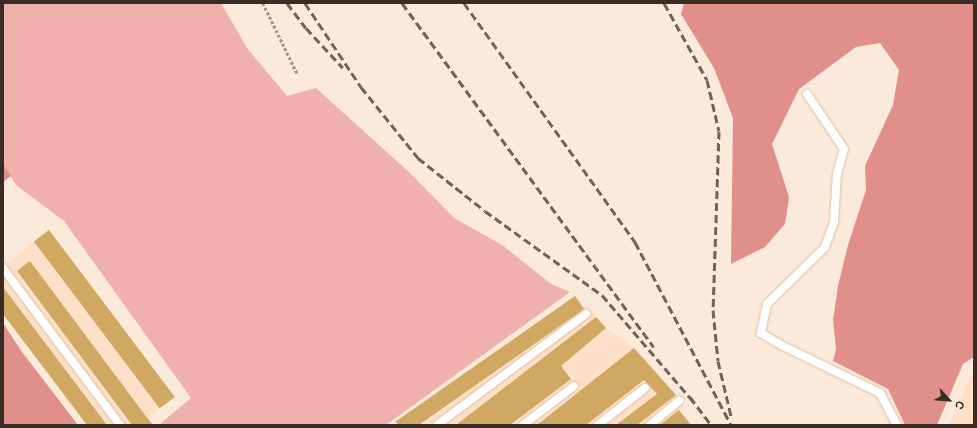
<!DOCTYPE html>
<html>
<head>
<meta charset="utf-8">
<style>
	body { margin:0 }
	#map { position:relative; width:977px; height:428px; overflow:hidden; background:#fbe9d9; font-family:Inter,sans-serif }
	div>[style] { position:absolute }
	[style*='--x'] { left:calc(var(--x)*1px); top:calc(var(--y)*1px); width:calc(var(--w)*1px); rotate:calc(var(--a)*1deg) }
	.built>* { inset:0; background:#fde0c7 }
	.green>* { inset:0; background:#f0b1ad }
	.forest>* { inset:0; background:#e18f8b }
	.building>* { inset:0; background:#d0a862; transform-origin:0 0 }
	.path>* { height:2.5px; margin-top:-1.25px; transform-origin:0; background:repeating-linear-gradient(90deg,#a49588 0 3px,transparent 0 5px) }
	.roads { filter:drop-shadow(0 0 1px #dcbfa6) drop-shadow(0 0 1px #dcbfa6) }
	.service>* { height:8px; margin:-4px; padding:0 4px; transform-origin:4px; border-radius:4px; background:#fff }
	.rail>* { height:3px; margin-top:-1.5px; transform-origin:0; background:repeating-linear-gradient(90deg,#706256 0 8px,transparent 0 12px) }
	span { translate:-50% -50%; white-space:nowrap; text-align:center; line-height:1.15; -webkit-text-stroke:3px #fbe9d9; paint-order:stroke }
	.frame { position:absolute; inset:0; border:4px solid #392d23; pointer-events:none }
	.north { position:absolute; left:929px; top:380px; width:40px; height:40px; -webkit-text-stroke:3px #fbe9d9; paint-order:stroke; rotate:116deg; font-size:11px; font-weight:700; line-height:16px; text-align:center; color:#392d23 }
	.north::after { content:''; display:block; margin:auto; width:14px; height:18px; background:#392d23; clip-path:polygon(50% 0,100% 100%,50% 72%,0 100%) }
</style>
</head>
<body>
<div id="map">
	<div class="built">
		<i style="clip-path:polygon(49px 230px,174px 398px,148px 418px,153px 425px,87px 425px,3px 314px,3px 267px)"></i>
		<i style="clip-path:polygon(575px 296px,584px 309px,588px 306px,606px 328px,634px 348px,676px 395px,684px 405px,679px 410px,691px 425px,398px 425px)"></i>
		<i style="clip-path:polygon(974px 372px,974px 425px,949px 425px,972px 373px)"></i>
	</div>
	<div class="green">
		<i style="clip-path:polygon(3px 3px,221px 3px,247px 48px,287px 96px,316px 88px,411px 174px,454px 218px,502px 245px,551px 284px,570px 292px,386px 425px,163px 425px,161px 423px,191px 398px,64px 221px,16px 185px,3px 164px)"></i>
	</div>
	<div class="forest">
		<i style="clip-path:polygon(684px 3px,974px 3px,974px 357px,963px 364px,937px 425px,905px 425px,888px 389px,833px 361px,836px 349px,833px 320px,838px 286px,848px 245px,866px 190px,865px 166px,893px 105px,899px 70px,880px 43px,856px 47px,799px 89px,772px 144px,789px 197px,785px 224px,765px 247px,731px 264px,733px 118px,714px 68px,681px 14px)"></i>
		<i style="clip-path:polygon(3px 164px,11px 176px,3px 182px)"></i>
		<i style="clip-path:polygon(3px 323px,22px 352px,78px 425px,3px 425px)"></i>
	</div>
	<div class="building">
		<i style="left:49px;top:230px;width:209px;height:19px;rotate:53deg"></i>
		<i style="clip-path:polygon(30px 261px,148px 419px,153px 425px,132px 425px,17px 271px)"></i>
		<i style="clip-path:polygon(3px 287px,107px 425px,87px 425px,3px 314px)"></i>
		<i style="left:575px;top:296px;width:16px;height:219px;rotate:55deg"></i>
		<i style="clip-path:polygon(596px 317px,606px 328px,561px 366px,571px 379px,510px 425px,456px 425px)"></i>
		<i style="clip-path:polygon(634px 348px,676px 395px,637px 425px,616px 425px,657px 394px,644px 380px,586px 425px,537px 425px)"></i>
		<i style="clip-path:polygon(679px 410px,691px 425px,660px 425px)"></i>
	</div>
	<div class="path">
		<i style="--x:263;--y:3;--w:78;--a:64.1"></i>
	</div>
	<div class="roads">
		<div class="service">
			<i style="--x:807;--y:94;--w:66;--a:56.1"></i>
			<i style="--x:844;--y:149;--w:25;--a:106"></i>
			<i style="--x:837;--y:173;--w:49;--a:93.5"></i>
			<i style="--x:834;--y:222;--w:27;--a:110"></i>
			<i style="--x:825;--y:247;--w:81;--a:135.5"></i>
			<i style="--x:767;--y:304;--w:30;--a:102"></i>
			<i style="--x:761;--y:333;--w:26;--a:31"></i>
			<i style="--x:783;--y:346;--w:108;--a:25.9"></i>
			<i style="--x:880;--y:393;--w:36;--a:62"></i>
			<i style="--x:3;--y:268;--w:196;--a:53.3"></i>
			<i style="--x:437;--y:425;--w:186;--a:-36.7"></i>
			<i style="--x:523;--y:425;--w:64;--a:-37.4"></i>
			<i style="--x:598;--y:425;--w:60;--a:-38.2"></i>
			<i style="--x:650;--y:425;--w:38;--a:-40"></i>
		</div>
	</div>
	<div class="rail">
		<i style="--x:287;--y:3;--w:31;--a:53"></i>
		<i style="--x:306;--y:28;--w:54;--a:47.2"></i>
		<i style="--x:305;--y:3;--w:101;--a:56.3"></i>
		<i style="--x:361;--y:87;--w:91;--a:51.2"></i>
		<i style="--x:418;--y:158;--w:85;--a:38.3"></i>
		<i style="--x:485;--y:211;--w:144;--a:35.7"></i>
		<i style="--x:602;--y:295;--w:140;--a:49.4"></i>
		<i style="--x:402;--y:3;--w:426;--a:53.8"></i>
		<i style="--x:464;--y:3;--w:294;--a:54.4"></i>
		<i style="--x:635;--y:242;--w:207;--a:62.3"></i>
		<i style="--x:664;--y:3;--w:88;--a:60.8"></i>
		<i style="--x:707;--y:80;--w:52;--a:76.8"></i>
		<i style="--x:719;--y:131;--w:179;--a:91.9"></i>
		<i style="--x:713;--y:310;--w:51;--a:84.4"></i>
		<i style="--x:718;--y:361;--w:57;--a:76.7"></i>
		<i style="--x:690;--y:397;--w:35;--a:53"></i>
	</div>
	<div class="frame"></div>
	<div class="north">С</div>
</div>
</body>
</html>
